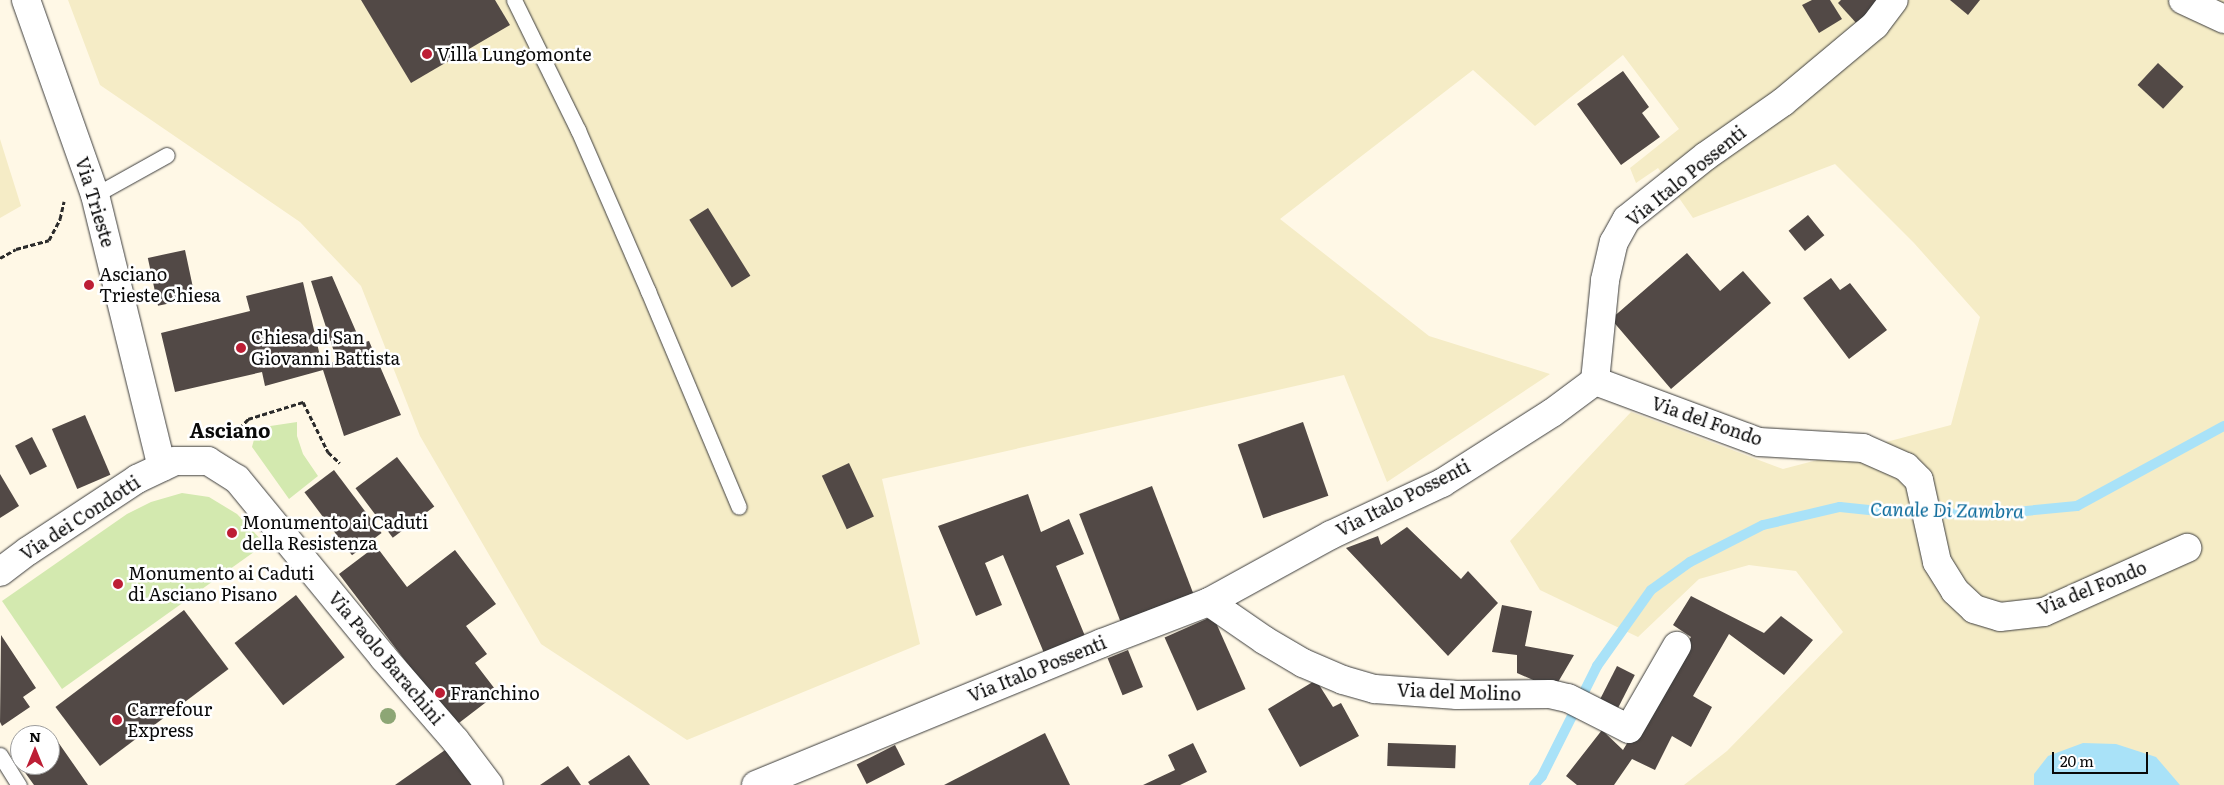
<!DOCTYPE html>
<html>
<head>
<meta charset="utf-8">
<style>
	body { margin:0 }
	#map { position:relative; width:2224px; height:785px; overflow:hidden; background:#fff8e6; font-family:Literata,serif }
	div>[style] { position:absolute }
	[style*='--x'] { left:calc(var(--x)*1px); top:calc(var(--y)*1px); width:calc(var(--w)*1px); rotate:calc(var(--a)*1deg) }
	.farmland>* { inset:0; background:#f5ecc6 }
	.green>* { inset:0; background:#d3e9af }
	.water>* { inset:0; background:#a9e2f8 }
	.stream>* { height:10px; margin:-5px; padding:0 5px; transform-origin:5px; border-radius:5px; background:#a9e2f8 }
	.building>* { inset:0; background:#524946; transform-origin:0 0 }
	.path>* { height:3px; margin-top:-1.5px; transform-origin:0; background:repeating-linear-gradient(90deg,#2b2b2b 0 5px,transparent 0 7.5px) }
	.roads { filter:drop-shadow(0 0 1px #3c3c3c) drop-shadow(0 0 1px #3c3c3c) }
	.lane>* { height:15px; margin:-7.5px; padding:0 7.5px; transform-origin:7.5px; border-radius:7.5px; background:#fff }
	.street>* { height:28px; margin:-14px; padding:0 14px; transform-origin:14px; border-radius:14px; background:#fff }
	.trees>* { width:16px; height:16px; margin:-8px; border-radius:50%; background:#8da675 }
	.dots>* { width:14px; height:14px; translate:-50% -50%; box-sizing:border-box; border:2px solid #fff; border-radius:50% }
	span { translate:-50% -50%; white-space:nowrap; text-align:center; line-height:1.15; -webkit-text-stroke:5px #fff; paint-order:stroke }
	.poi-label { font-size:18px; color:#090909 }
	.left { translate:0 -50%; text-align:left }
	.street-label { font-size:18px; color:#090909 }
	.water-label { font-size:19px; color:#106d9d; font-style:italic }
	.quarter-label { font-size:20px; color:#090909; font-weight:700 }
	.north { position:absolute; left:10px; top:725px; width:50px; height:50px; box-sizing:border-box; background:#fff; border:1px solid #9d9d9d; border-radius:50%; rotate:0deg; font-size:14px; font-weight:700; line-height:20px; text-align:center; color:#090909 }
	.north::after { content:''; display:block; margin:auto; width:18px; height:22px; background:#bd1e35; clip-path:polygon(50% 0,100% 100%,50% 72%,0 100%) }
	.scale { position:absolute; left:2052px; top:752px; width:96px; height:22px; box-sizing:border-box; border:2px solid #090909; border-top:0; padding-left:6px; font-size:15px; line-height:18px; white-space:nowrap; color:#090909; -webkit-text-stroke:4px #fff; paint-order:stroke }
</style>
</head>
<body>
<div id="map">
	<div class="farmland">
		<i style="clip-path:polygon(68px 0,2224px 0,2224px 785px,1684px 785px,1727px 751px,1843px 632px,1796px 571px,1749px 565px,1699px 579px,1638px 637px,1540px 590px,1510px 541px,1631px 412px,1783px 469px,1951px 425px,1980px 317px,1914px 243px,1835px 164px,1693px 218px,1658px 168px,1636px 183px,1630px 168px,1679px 129px,1623px 55px,1535px 126px,1473px 70px,1280px 219px,1429px 336px,1550px 374px,1387px 482px,1344px 375px,882px 479px,920px 644px,687px 740px,541px 644px,420px 436px,361px 286px,300px 222px,100px 85px)"></i>
		<i style="clip-path:polygon(0 139px,21px 206px,0 218px)"></i>
	</div>
	<div class="green">
		<i style="clip-path:polygon(297px 422px,297px 436px,303px 454px,318px 476px,289px 499px,252px 447px,257px 428px)"></i>
		<i style="clip-path:polygon(182px 493px,209px 497px,237px 514px,265px 544px,62px 689px,2px 601px,127px 514px,151px 502px)"></i>
	</div>
	<div class="water">
		<i style="clip-path:polygon(2083px 743px,2116px 744px,2156px 757px,2180px 785px,2034px 785px,2034px 774px,2048px 756px)"></i>
	</div>
	<div class="stream">
		<i style="--x:1534;--y:785;--w:12;--a:-48"></i>
		<i style="--x:1542;--y:776;--w:123;--a:-63.4"></i>
		<i style="--x:1597;--y:666;--w:93;--a:-54.6"></i>
		<i style="--x:1651;--y:590;--w:48;--a:-35.7"></i>
		<i style="--x:1690;--y:562;--w:82;--a:-26.9"></i>
		<i style="--x:1763;--y:525;--w:79;--a:-13.2"></i>
		<i style="--x:1840;--y:507;--w:58;--a:5.9"></i>
		<i style="--x:1898;--y:513;--w:96;--a:0.6"></i>
		<i style="--x:1994;--y:514;--w:83;--a:-5.5"></i>
		<i style="--x:2077;--y:506;--w:167;--a:-28.6"></i>
	</div>
	<div class="building">
		<i style="clip-path:polygon(361px 0,495px 0,510px 25px,411px 83px)"></i>
		<i style="clip-path:polygon(1812px 0,1830px 0,1842px 19px,1819px 33px,1802px 5px)"></i>
		<i style="clip-path:polygon(1841px 0,1882px 0,1858px 25px,1838px 3px)"></i>
		<i style="clip-path:polygon(1950px 0,1980px 0,1968px 15px)"></i>
		<i style="left:2158px;top:63px;width:35px;height:30px;rotate:43deg"></i>
		<i style="clip-path:polygon(1623px 71px,1649px 107px,1642px 113px,1660px 137px,1621px 165px,1577px 104px)"></i>
		<i style="left:708px;top:208px;width:80px;height:22px;rotate:58deg"></i>
		<i style="left:1808px;top:215px;width:26px;height:25px;rotate:51deg"></i>
		<i style="left:185px;top:250px;width:49px;height:38px;rotate:78deg"></i>
		<i style="clip-path:polygon(1687px 253px,1720px 291px,1743px 271px,1771px 303px,1671px 389px,1611px 319px)"></i>
		<i style="clip-path:polygon(332px 276px,361px 343px,369px 341px,401px 415px,344px 436px,323px 370px,265px 386px,262px 372px,175px 392px,161px 333px,250px 311px,246px 296px,303px 282px,322px 365px,337px 361px,311px 281px)"></i>
		<i style="clip-path:polygon(1831px 278px,1840px 290px,1850px 283px,1887px 330px,1849px 359px,1803px 298px)"></i>
		<i style="left:85px;top:415px;width:65px;height:36px;rotate:67deg"></i>
		<i style="left:1303px;top:422px;width:78px;height:69px;rotate:71deg"></i>
		<i style="left:32px;top:437px;width:33px;height:19px;rotate:63deg"></i>
		<i style="left:397px;top:457px;width:62px;height:52px;rotate:53deg"></i>
		<i style="left:849px;top:463px;width:59px;height:30px;rotate:65deg"></i>
		<i style="left:334px;top:470px;width:79px;height:37px;rotate:53deg"></i>
		<i style="clip-path:polygon(0 474px,19px 506px,0 518px)"></i>
		<i style="left:1152px;top:486px;width:115px;height:78px;rotate:69deg"></i>
		<i style="clip-path:polygon(1028px 494px,1041px 532px,1069px 519px,1084px 554px,1056px 566px,1085px 636px,1044px 653px,1003px 555px,985px 563px,1002px 605px,976px 616px,938px 526px)"></i>
		<i style="clip-path:polygon(1407px 527px,1461px 579px,1468px 571px,1498px 603px,1448px 656px,1346px 548px,1378px 536px,1381px 545px)"></i>
		<i style="clip-path:polygon(376px 546px,407px 587px,455px 550px,496px 604px,466px 626px,487px 654px,475px 663px,498px 693px,455px 726px,339px 574px)"></i>
		<i style="left:296px;top:595px;width:79px;height:78px;rotate:52deg"></i>
		<i style="clip-path:polygon(1691px 596px,1764px 633px,1781px 616px,1813px 640px,1784px 675px,1729px 634px,1693px 696px,1712px 707px,1691px 747px,1672px 736px,1655px 770px,1632px 759px,1614px 785px,1577px 785px,1566px 776px,1602px 730px,1623px 750px,1691px 637px,1673px 625px)"></i>
		<i style="clip-path:polygon(1502px 605px,1532px 611px,1525px 646px,1574px 655px,1554px 689px,1517px 673px,1517px 655px,1492px 652px)"></i>
		<i style="left:184px;top:610px;width:74px;height:161px;rotate:53deg"></i>
		<i style="left:1213px;top:616px;width:80px;height:53px;rotate:66deg"></i>
		<i style="clip-path:polygon(1px 635px,36px 688px,23px 697px,30px 707px,2px 726px,0 722px)"></i>
		<i style="left:1128px;top:650px;width:40px;height:22px;rotate:68deg"></i>
		<i style="left:1617px;top:666px;width:20px;height:39px;rotate:27deg"></i>
		<i style="clip-path:polygon(1316px 680px,1333px 707px,1341px 703px,1359px 736px,1300px 767px,1268px 709px)"></i>
		<i style="clip-path:polygon(1045px 733px,1070px 785px,944px 785px)"></i>
		<i style="clip-path:polygon(58px 742px,88px 785px,34px 785px,21px 767px,50px 765px,50px 747px)"></i>
		<i style="clip-path:polygon(1193px 743px,1207px 772px,1180px 785px,1143px 785px,1175px 770px,1168px 755px)"></i>
		<i style="left:1388px;top:743px;width:68px;height:23px;rotate:2deg"></i>
		<i style="left:895px;top:745px;width:22px;height:43px;rotate:63deg"></i>
		<i style="clip-path:polygon(448px 748px,473px 785px,395px 785px)"></i>
		<i style="clip-path:polygon(629px 755px,650px 785px,590px 785px,588px 782px)"></i>
		<i style="clip-path:polygon(568px 766px,581px 785px,540px 785px)"></i>
	</div>
	<div class="path">
		<i style="--x:0;--y:258;--w:18;--a:-29"></i>
		<i style="--x:16;--y:249;--w:34;--a:-15"></i>
		<i style="--x:49;--y:240;--w:24;--a:-62"></i>
		<i style="--x:60;--y:219;--w:18;--a:-77"></i>
		<i style="--x:229;--y:439;--w:28;--a:-46"></i>
		<i style="--x:248;--y:419;--w:58;--a:-17.2"></i>
		<i style="--x:303;--y:402;--w:56;--a:63.4"></i>
		<i style="--x:328;--y:452;--w:16;--a:43"></i>
	</div>
	<div class="roads">
		<div class="lane">
			<i style="--x:514;--y:0;--w:145;--a:63.8"></i>
			<i style="--x:578;--y:130;--w:176;--a:66.5"></i>
			<i style="--x:648;--y:291;--w:234;--a:67.2"></i>
			<i style="--x:95;--y:195;--w:82;--a:-29.1"></i>
			<i style="--x:0;--y:755;--w:36;--a:58"></i>
		</div>
		<div class="street">
			<i style="--x:26;--y:0;--w:207;--a:70.5"></i>
			<i style="--x:95;--y:195;--w:280;--a:76.2"></i>
			<i style="--x:2183;--y:0;--w:45;--a:24.9"></i>
			<i style="--x:1595;--y:381;--w:175;--a:20.4"></i>
			<i style="--x:1759;--y:442;--w:104;--a:3.3"></i>
			<i style="--x:1863;--y:448;--w:47;--a:23.8"></i>
			<i style="--x:1906;--y:467;--w:18;--a:45"></i>
			<i style="--x:1919;--y:480;--w:84;--a:77.6"></i>
			<i style="--x:1937;--y:562;--w:34;--a:58"></i>
			<i style="--x:1955;--y:591;--w:26;--a:43"></i>
			<i style="--x:1974;--y:609;--w:27;--a:17"></i>
			<i style="--x:2000;--y:617;--w:44;--a:-6.5"></i>
			<i style="--x:2044;--y:612;--w:157;--a:-24.1"></i>
			<i style="--x:0;--y:572;--w:35;--a:-37"></i>
			<i style="--x:28;--y:551;--w:131;--a:-33.4"></i>
			<i style="--x:137;--y:479;--w:42;--a:-25.3"></i>
			<i style="--x:175;--y:461;--w:33;--a:0"></i>
			<i style="--x:208;--y:461;--w:34;--a:32"></i>
			<i style="--x:237;--y:479;--w:230;--a:50.6"></i>
			<i style="--x:383;--y:657;--w:110;--a:49.1"></i>
			<i style="--x:455;--y:740;--w:56;--a:52.9"></i>
			<i style="--x:1209;--y:602;--w:67;--a:34.6"></i>
			<i style="--x:1264;--y:640;--w:45;--a:30.5"></i>
			<i style="--x:1303;--y:663;--w:43;--a:23"></i>
			<i style="--x:1343;--y:680;--w:33;--a:16"></i>
			<i style="--x:1375;--y:689;--w:82;--a:4.2"></i>
			<i style="--x:1457;--y:695;--w:93;--a:-0.6"></i>
			<i style="--x:1550;--y:694;--w:18;--a:13"></i>
			<i style="--x:1568;--y:698;--w:68;--a:26.9"></i>
			<i style="--x:1629;--y:729;--w:96;--a:-60"></i>
			<i style="--x:756;--y:785;--w:374;--a:-22.3"></i>
			<i style="--x:1102;--y:643;--w:115;--a:-21"></i>
			<i style="--x:1209;--y:602;--w:139;--a:-28.8"></i>
			<i style="--x:1331;--y:535;--w:123;--a:-25.1"></i>
			<i style="--x:1442;--y:483;--w:130;--a:-32.5"></i>
			<i style="--x:1552;--y:413;--w:54;--a:-36.7"></i>
			<i style="--x:1595;--y:381;--w:101;--a:-84.3"></i>
			<i style="--x:1605;--y:280;--w:39;--a:-77"></i>
			<i style="--x:1614;--y:242;--w:26;--a:-61"></i>
			<i style="--x:1627;--y:219;--w:101;--a:-38.6"></i>
			<i style="--x:1706;--y:156;--w:94;--a:-35"></i>
			<i style="--x:1783;--y:102;--w:120;--a:-39.9"></i>
			<i style="--x:1875;--y:25;--w:31;--a:-53"></i>
		</div>
	</div>
	<div class="trees">
		<i style="left:388px;top:716px"></i>
	</div>
	<div class="dots">
		<i style="left:427px;top:54px;background:#bd1e35"></i>
		<i style="left:89px;top:285px;background:#bd1e35"></i>
		<i style="left:241px;top:348px;background:#bd1e35"></i>
		<i style="left:232px;top:533px;background:#bd1e35"></i>
		<i style="left:118px;top:584px;background:#bd1e35"></i>
		<i style="left:440px;top:693px;background:#bd1e35"></i>
		<i style="left:117px;top:720px;background:#bd1e35"></i>
	</div>
	<div class="poi-label">
		<span class="left" style="left:437px;top:54px">Villa Lungomonte</span>
		<span class="left" style="left:99px;top:285px">Asciano<br>Trieste Chiesa</span>
		<span class="left" style="left:251px;top:348px">Chiesa di San<br>Giovanni Battista</span>
		<span class="left" style="left:242px;top:533px">Monumento ai Caduti<br>della Resistenza</span>
		<span class="left" style="left:128px;top:584px">Monumento ai Caduti<br>di Asciano Pisano</span>
		<span class="left" style="left:450px;top:693px">Franchino</span>
		<span class="left" style="left:127px;top:720px">Carrefour<br>Express</span>
	</div>
	<div class="street-label">
		<span style="left:1686px;top:176px;rotate:-39deg">Via Italo Possenti</span>
		<span style="left:95px;top:202px;rotate:73deg">Via Trieste</span>
		<span style="left:1707px;top:421px;rotate:19deg">Via del Fondo</span>
		<span style="left:1403px;top:498px;rotate:-27deg">Via Italo Possenti</span>
		<span style="left:80px;top:518px;rotate:-33deg">Via dei Condotti</span>
		<span style="left:2092px;top:588px;rotate:-22deg">Via del Fondo</span>
		<span style="left:386px;top:658px;rotate:50deg">Via Paolo Barachini</span>
		<span style="left:1037px;top:669px;rotate:-22deg">Via Italo Possenti</span>
		<span style="left:1459px;top:692px;rotate:2deg">Via del Molino</span>
	</div>
	<div class="water-label">
		<span style="left:1947px;top:510px;rotate:1deg">Canale Di Zambra</span>
	</div>
	<div class="quarter-label">
		<span style="left:230px;top:429px">Asciano</span>
	</div>
	<div class="north">N</div>
	<div class="scale">20 m</div>
</div>
</body>
</html>
